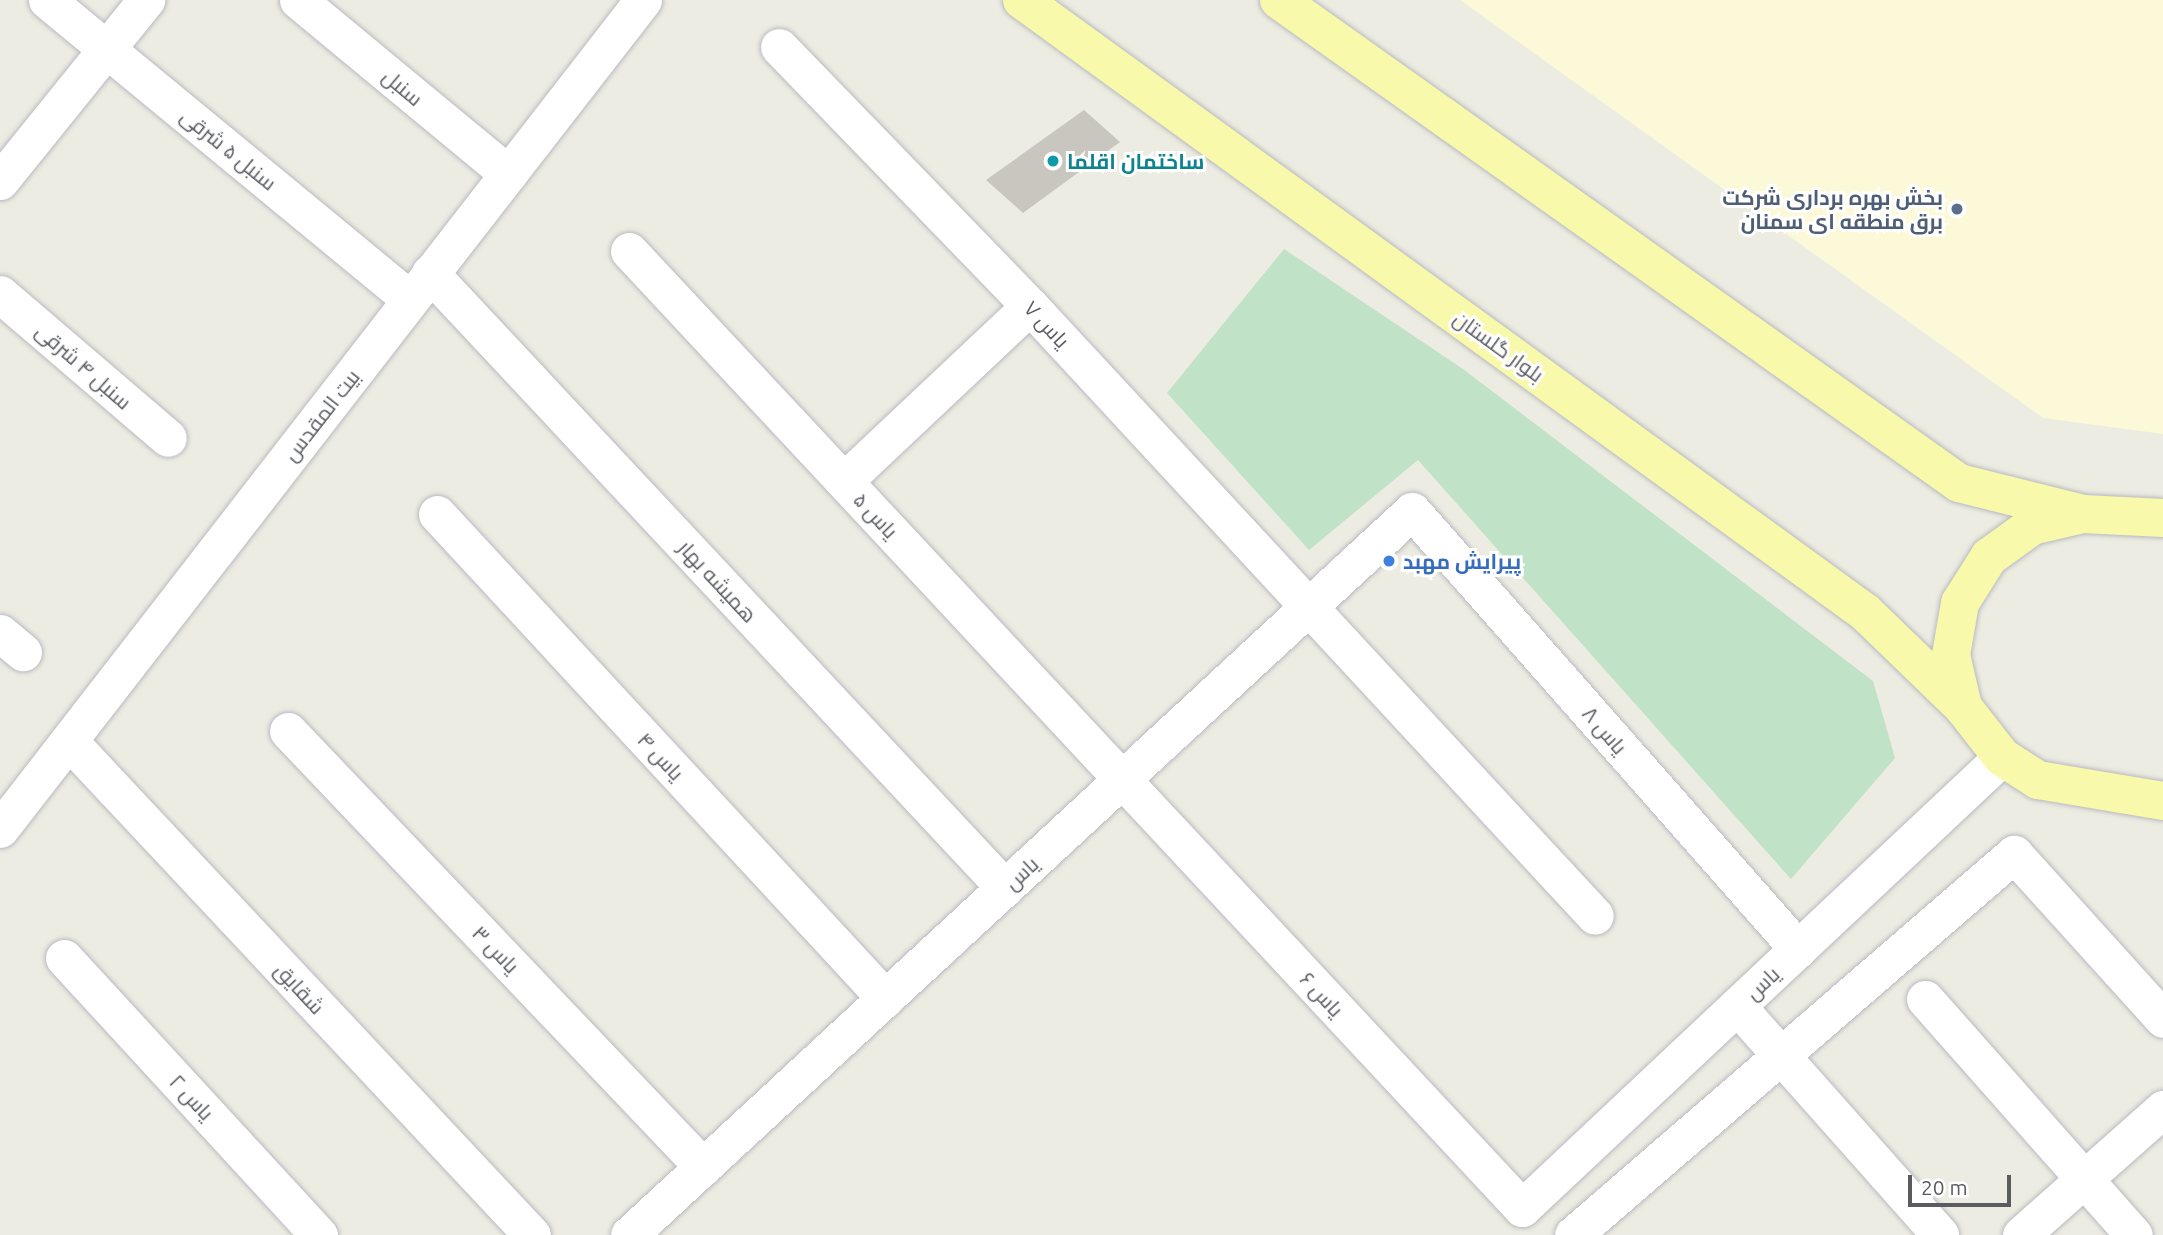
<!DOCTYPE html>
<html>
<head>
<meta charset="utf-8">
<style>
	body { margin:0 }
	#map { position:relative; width:2163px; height:1235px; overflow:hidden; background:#ecece2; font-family:Ubuntu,Cairo,sans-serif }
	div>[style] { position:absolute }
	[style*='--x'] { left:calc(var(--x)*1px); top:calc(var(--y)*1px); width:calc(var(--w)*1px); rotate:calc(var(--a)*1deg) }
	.commercial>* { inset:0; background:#fbf9d8 }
	.green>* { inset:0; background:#c0e2c6 }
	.building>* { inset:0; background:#c8c6bf }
	.roads { filter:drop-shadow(0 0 2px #b9bac0) drop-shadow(0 0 2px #b9bac0) }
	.minor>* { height:37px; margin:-18.5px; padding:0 18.5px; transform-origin:18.5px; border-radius:18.5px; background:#fff }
	.major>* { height:38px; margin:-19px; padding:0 19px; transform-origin:19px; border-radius:19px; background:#f8f9aa }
	.dots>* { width:19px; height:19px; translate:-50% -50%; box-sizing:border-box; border:4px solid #fff; border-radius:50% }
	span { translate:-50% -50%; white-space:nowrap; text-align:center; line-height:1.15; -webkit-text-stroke:6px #fff; paint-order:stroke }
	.street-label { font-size:21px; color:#5a5c62 }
	.culture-label { font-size:21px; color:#0d838f; font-weight:700 }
	.left { translate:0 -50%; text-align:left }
	.service-label { font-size:21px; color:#4e5e75; font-weight:700 }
	.right { translate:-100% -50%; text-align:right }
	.shop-label { font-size:21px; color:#366cbe; font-weight:700 }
	.scale { position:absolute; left:1908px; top:1175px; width:103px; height:32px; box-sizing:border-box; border:4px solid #5a5c62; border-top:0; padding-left:9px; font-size:21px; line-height:24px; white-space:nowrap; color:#5a5c62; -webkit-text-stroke:5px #fff; paint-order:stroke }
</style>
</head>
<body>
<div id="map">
	<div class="commercial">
		<i style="clip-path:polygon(1460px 0,2163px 0,2163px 434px,2043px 418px)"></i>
	</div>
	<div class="green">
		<i style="clip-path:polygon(1284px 249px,1463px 369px,1873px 681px,1895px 758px,1791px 879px,1418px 460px,1309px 550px,1167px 393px)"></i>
	</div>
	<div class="building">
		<i style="clip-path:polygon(1084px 110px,1120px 142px,1023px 213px,986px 180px)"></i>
	</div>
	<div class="roads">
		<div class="minor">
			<i style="--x:47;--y:0;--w:470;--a:39.5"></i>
			<i style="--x:298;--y:0;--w:273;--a:39.6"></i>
			<i style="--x:779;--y:47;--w:361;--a:45.9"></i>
			<i style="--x:1030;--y:306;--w:831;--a:47.19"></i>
			<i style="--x:0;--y:181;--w:233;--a:-51.1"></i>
			<i style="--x:629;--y:251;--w:1309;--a:46.98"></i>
			<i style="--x:1522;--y:1208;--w:659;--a:-43.22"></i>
			<i style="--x:430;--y:273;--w:842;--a:46.93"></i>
			<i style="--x:0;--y:294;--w:221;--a:40.6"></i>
			<i style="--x:844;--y:481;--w:255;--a:-43.3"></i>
			<i style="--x:437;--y:514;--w:660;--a:47.21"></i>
			<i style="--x:0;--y:633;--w:30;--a:40"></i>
			<i style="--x:288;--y:731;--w:602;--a:46.41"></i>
			<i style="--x:69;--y:741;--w:677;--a:46.86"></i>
			<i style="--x:0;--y:829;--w:1049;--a:-52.2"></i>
			<i style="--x:64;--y:958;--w:377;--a:47.4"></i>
			<i style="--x:1925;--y:999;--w:315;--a:48.5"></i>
			<i style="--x:1737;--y:1006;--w:306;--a:48.4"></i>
			<i style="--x:629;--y:1235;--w:1066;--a:-42.76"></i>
			<i style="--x:1412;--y:511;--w:584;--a:48.61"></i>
			<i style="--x:1573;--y:1235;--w:583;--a:-40.83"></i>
			<i style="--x:2014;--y:854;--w:222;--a:47.9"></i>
			<i style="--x:2021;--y:1235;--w:190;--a:-41.6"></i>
		</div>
		<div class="major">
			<i style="--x:1022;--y:0;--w:1043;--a:35.99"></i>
			<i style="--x:1866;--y:613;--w:135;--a:44.1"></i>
			<i style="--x:1279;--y:0;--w:834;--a:35.39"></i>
			<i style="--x:1959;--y:483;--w:128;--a:14"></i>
			<i style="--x:2163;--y:518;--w:80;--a:-177.1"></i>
			<i style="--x:2083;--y:514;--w:52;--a:166.8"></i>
			<i style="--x:2032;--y:526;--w:53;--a:144.2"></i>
			<i style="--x:1989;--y:557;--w:54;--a:122.2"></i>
			<i style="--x:1960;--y:603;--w:53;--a:99.8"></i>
			<i style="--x:1951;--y:655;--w:53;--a:77"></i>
			<i style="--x:1963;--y:707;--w:63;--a:52"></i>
			<i style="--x:2002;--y:757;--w:43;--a:32.6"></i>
			<i style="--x:2038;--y:780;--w:127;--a:9.5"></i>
		</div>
	</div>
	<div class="dots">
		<i style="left:1053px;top:161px;background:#0f9aa8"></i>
		<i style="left:1957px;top:209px;background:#5c6f8a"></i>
		<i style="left:1389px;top:561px;background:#3f7fe0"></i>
	</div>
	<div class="street-label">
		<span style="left:403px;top:87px;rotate:40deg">سنبل</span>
		<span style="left:229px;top:149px;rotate:39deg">سنبل ۵ شرقی</span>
		<span style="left:1047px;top:324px;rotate:47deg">یاس ۷</span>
		<span style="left:1499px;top:346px;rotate:36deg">بلوار گلستان</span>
		<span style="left:84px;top:366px;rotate:41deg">سنبل ۴ شرقی</span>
		<span style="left:321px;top:415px;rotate:-52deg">بیت المقدس</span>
		<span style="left:876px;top:515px;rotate:47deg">یاس ۵</span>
		<span style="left:718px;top:581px;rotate:47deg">همیشه بهار</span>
		<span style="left:1605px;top:730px;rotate:49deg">یاس ۸</span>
		<span style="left:661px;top:756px;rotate:47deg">یاس ۴</span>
		<span style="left:1021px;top:873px;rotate:-43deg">یاس</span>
		<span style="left:496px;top:949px;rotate:46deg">یاس ۳</span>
		<span style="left:1762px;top:983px;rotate:-43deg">یاس</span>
		<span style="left:300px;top:988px;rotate:47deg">شقایق</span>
		<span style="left:1322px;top:994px;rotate:47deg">یاس ۶</span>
		<span style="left:192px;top:1097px;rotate:47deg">یاس ۲</span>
	</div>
	<div class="culture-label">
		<span class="left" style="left:1067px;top:161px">ساختمان اقلما</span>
	</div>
	<div class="service-label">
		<span class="right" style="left:1943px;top:209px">بخش بهره برداری شرکت<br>برق منطقه ای سمنان</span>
	</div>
	<div class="shop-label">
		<span class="left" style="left:1403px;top:561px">پیرایش مهبد</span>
	</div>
	<div class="scale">20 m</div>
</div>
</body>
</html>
